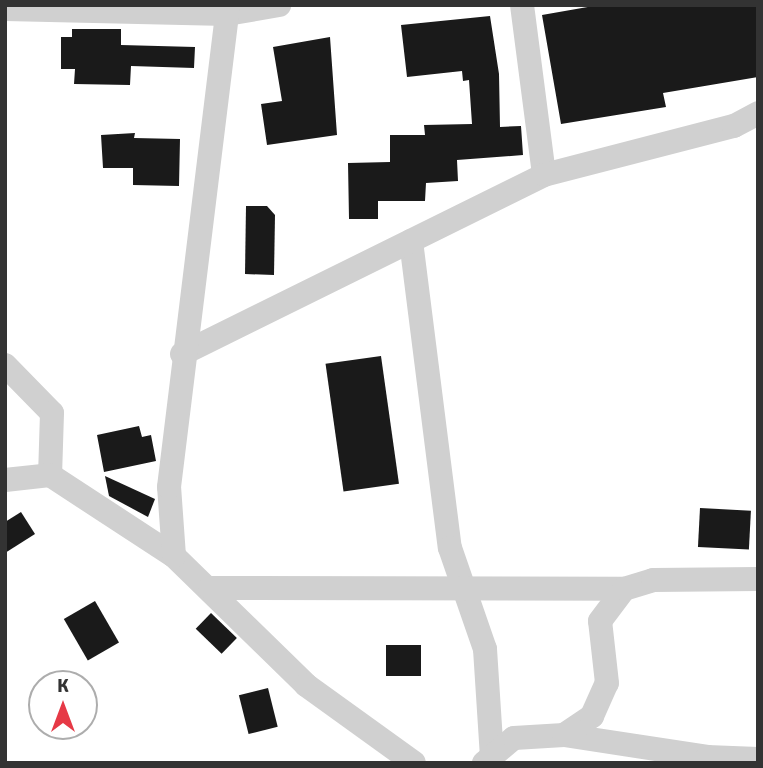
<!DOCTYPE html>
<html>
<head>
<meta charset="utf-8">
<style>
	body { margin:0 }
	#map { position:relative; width:763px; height:768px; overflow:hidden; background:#fff; font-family:Signika,sans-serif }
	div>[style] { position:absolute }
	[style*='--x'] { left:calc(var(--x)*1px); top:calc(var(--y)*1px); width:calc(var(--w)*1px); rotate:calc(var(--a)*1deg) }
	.building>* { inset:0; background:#1a1a1a; transform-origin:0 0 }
	.street>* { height:24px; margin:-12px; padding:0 12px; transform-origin:12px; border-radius:12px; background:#d0d0d0 }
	span { translate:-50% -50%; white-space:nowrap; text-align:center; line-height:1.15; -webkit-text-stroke:7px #fff; paint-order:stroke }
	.frame { position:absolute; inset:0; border:7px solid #333; pointer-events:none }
	.north { position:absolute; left:28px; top:670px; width:70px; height:70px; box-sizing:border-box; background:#fff; border:2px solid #adadad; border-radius:50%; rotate:0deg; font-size:19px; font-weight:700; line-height:28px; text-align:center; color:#333 }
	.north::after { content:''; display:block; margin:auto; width:24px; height:32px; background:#e63946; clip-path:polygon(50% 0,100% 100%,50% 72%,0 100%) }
</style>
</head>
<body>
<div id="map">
	<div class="building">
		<i style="clip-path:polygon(599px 5px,758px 5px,758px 77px,663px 93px,666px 107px,561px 124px,542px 15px)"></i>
		<i style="clip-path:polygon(490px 16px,499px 74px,500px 127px,521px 126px,523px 155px,457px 160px,458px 181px,426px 183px,425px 201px,378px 201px,378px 219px,349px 219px,348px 163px,390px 162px,390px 135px,425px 135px,424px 125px,472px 124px,469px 80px,463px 81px,462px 71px,407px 77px,401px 25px)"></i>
		<i style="clip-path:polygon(72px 29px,121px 29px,121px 45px,195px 47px,194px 68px,131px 66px,130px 85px,74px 84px,75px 69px,61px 69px,61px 37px,72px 37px)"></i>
		<i style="clip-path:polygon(330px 37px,337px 135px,267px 145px,261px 104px,282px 101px,273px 47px)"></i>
		<i style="clip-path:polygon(135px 133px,134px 138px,180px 139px,179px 186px,133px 185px,133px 168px,103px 168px,101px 135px)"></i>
		<i style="clip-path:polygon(246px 206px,267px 206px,275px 215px,274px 275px,245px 274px)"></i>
		<i style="left:381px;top:356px;width:129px;height:56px;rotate:82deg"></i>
		<i style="clip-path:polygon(139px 426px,142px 437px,151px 435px,156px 461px,104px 472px,97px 435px)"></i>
		<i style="clip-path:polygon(105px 476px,155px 499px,148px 517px,109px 496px)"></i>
		<i style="left:700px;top:508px;width:51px;height:39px;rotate:3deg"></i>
		<i style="clip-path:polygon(21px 512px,35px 534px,5px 553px,5px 522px)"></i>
		<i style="left:95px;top:601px;width:48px;height:36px;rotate:60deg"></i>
		<i style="left:211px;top:613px;width:36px;height:22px;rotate:44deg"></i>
		<i style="left:386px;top:645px;width:35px;height:31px"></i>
		<i style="left:268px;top:688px;width:40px;height:30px;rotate:76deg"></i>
	</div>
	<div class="street">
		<i style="--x:522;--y:5;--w:171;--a:82.6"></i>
		<i style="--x:5;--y:9;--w:222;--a:1.3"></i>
		<i style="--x:227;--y:14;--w:53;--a:-9.8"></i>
		<i style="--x:411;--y:241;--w:309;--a:82.8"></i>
		<i style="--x:450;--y:548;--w:107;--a:70.9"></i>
		<i style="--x:485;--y:649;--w:108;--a:86.3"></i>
		<i style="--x:182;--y:354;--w:404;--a:-26.3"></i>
		<i style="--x:544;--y:175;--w:196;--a:-14.5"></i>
		<i style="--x:734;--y:126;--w:27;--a:-28"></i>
		<i style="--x:5;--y:365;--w:67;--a:45.6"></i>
		<i style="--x:52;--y:413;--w:62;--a:91.8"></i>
		<i style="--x:5;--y:480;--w:45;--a:-6.3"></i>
		<i style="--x:50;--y:475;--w:148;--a:33.2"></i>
		<i style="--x:174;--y:556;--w:185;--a:44.3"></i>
		<i style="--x:306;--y:685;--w:133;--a:35.8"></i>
		<i style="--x:174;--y:556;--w:69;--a:-94.1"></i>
		<i style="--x:169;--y:487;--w:486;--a:-83"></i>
		<i style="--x:210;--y:588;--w:414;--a:0.1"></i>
		<i style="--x:564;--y:735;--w:145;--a:8.7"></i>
		<i style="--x:707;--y:757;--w:51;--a:2.2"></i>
		<i style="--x:484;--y:763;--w:39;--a:-40"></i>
		<i style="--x:514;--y:738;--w:50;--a:-3.4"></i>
		<i style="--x:564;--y:735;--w:34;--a:-34"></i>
		<i style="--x:592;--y:716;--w:36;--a:-66"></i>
		<i style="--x:607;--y:683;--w:62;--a:-96.4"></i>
		<i style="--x:600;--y:621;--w:40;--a:-53"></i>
		<i style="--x:624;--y:589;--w:30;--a:-17"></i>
		<i style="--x:653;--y:580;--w:105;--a:-0.5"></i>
	</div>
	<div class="frame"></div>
	<div class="north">K</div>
</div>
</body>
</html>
